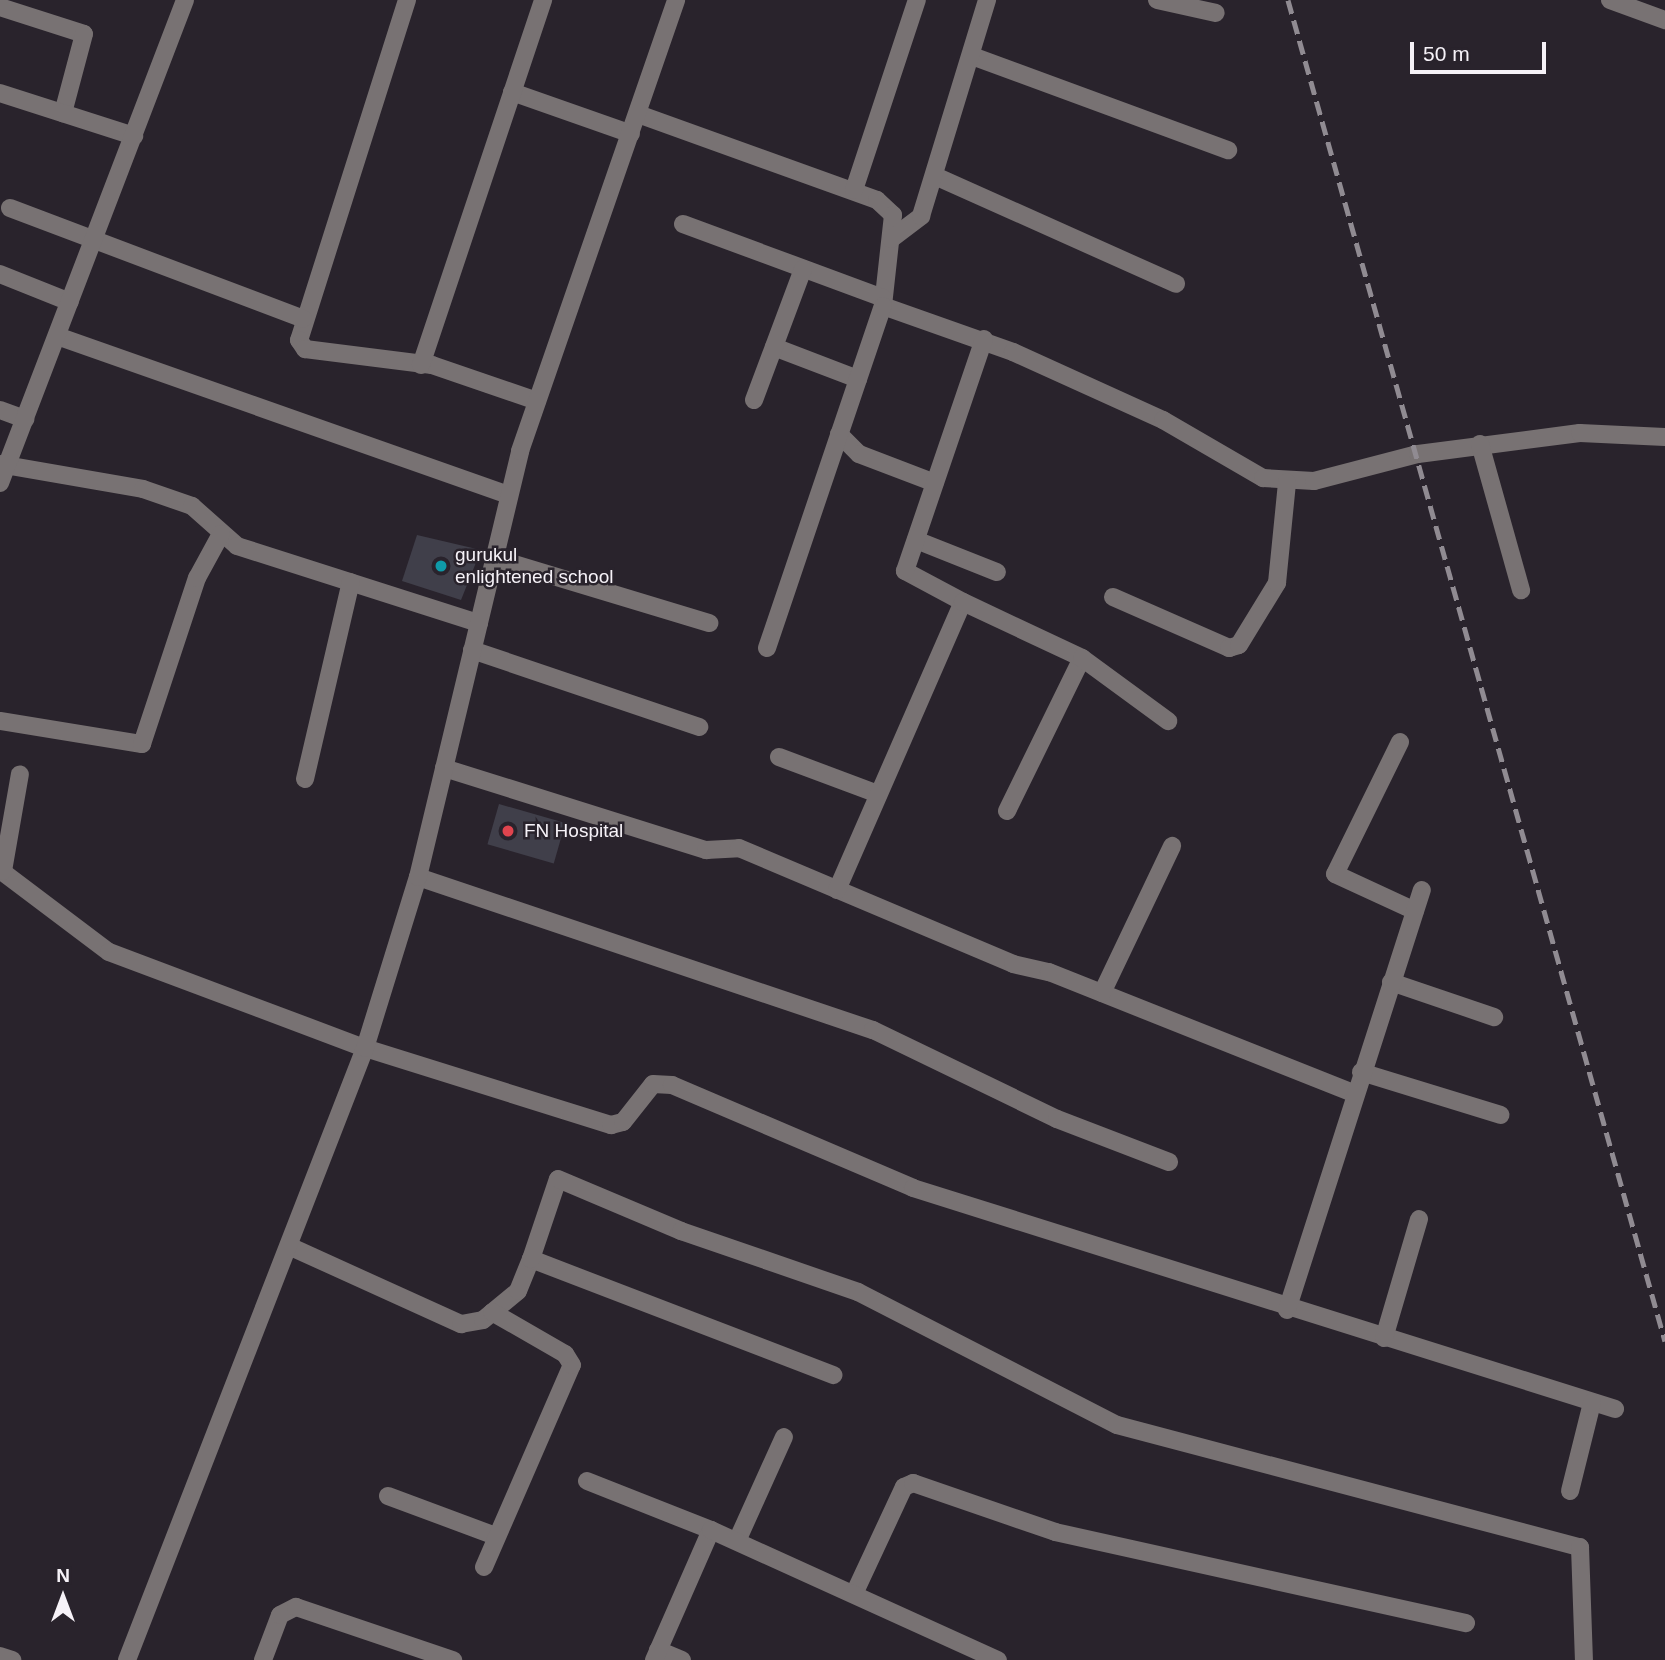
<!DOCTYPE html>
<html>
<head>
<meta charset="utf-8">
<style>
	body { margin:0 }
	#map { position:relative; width:1665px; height:1660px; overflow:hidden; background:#29232c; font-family:Helvetica,sans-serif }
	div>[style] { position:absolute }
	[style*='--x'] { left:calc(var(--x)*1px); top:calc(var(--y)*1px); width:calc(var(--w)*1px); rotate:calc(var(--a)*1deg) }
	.building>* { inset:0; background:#403f4a; transform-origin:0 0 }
	.minor>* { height:18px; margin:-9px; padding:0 9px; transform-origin:9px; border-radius:9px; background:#787273 }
	.rail>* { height:5px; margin-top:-2.5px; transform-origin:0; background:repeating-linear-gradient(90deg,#908b92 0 14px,transparent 0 21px) }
	.dots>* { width:19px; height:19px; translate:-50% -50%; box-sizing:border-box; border:4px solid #29232c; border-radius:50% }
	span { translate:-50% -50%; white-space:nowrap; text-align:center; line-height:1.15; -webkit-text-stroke:5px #29232c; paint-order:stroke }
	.poi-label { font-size:19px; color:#f6f2f8 }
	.left { translate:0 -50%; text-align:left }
	.north { position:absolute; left:28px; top:1562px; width:70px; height:70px; -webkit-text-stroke:5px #29232c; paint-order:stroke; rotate:0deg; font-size:19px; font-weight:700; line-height:28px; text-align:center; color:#f6f2f8 }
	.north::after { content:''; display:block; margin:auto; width:24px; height:32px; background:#f6f2f8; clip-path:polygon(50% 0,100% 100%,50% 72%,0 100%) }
	.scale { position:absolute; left:1410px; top:42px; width:136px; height:32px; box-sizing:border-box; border:4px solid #f6f2f8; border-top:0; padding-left:9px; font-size:21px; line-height:24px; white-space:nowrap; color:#f6f2f8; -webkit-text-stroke:5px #29232c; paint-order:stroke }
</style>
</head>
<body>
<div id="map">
	<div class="building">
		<i style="clip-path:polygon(417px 535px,481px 550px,461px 600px,402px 581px)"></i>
		<i style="left:499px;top:804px;width:69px;height:42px;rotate:16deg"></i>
	</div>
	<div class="minor">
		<i style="--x:407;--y:0;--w:357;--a:107.6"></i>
		<i style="--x:299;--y:340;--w:11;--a:56"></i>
		<i style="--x:305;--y:349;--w:128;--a:7.2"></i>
		<i style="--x:432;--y:365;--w:111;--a:18.9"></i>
		<i style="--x:1157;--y:0;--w:60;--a:12.4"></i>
		<i style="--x:1610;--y:0;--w:59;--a:20"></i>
		<i style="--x:0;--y:7;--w:88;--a:17.8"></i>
		<i style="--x:84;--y:34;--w:82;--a:104.9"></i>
		<i style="--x:972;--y:56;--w:273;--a:20.2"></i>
		<i style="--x:512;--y:92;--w:126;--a:19.4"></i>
		<i style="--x:0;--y:93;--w:141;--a:17.8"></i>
		<i style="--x:638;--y:114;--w:254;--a:19.8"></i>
		<i style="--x:877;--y:200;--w:22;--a:43"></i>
		<i style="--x:893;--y:215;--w:92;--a:96.3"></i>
		<i style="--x:883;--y:306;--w:138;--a:19.5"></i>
		<i style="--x:1013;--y:352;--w:165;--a:24.4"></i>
		<i style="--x:1163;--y:420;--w:116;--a:30.1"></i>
		<i style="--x:1263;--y:478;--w:51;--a:3.4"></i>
		<i style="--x:1314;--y:481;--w:107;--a:-14.6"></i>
		<i style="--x:1418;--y:454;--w:163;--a:-7.4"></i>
		<i style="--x:1580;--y:433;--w:85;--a:2.7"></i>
		<i style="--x:935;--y:176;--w:264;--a:24.1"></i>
		<i style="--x:854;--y:190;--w:200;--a:-71.7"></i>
		<i style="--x:10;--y:208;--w:313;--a:20.7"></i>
		<i style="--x:683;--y:224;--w:213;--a:20.3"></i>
		<i style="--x:891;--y:239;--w:38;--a:-37"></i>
		<i style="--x:921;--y:216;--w:226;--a:-73"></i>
		<i style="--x:0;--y:274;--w:75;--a:21.8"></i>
		<i style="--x:57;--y:336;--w:478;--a:19.4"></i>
		<i style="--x:774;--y:347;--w:90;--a:20.9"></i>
		<i style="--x:421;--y:365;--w:385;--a:-71.5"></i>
		<i style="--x:754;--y:400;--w:140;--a:-69.5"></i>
		<i style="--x:0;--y:410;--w:27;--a:20"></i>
		<i style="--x:839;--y:434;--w:28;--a:45"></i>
		<i style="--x:859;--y:454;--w:81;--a:20.9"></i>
		<i style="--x:1480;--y:444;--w:152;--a:74.3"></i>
		<i style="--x:0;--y:464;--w:145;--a:9.9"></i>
		<i style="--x:143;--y:489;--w:52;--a:19.1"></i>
		<i style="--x:192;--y:506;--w:60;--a:41.6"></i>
		<i style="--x:237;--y:546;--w:254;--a:17.7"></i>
		<i style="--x:0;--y:483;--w:517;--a:-69.04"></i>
		<i style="--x:916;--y:540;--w:87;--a:21.6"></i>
		<i style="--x:494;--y:558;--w:225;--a:16.8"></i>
		<i style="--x:1113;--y:597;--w:127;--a:23.7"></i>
		<i style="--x:1229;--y:648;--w:10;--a:-17"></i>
		<i style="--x:1239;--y:645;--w:73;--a:-58.5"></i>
		<i style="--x:1277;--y:583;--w:101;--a:-84.3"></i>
		<i style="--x:963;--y:602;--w:66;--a:-151.9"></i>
		<i style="--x:905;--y:571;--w:245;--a:-71.2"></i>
		<i style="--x:767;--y:648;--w:361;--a:-71.3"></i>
		<i style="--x:472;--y:650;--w:240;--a:18.7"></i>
		<i style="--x:0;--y:721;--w:144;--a:9.2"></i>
		<i style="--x:142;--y:744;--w:175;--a:-71.7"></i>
		<i style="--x:197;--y:578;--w:50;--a:-61.4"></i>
		<i style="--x:1400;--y:742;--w:147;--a:116.2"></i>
		<i style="--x:1335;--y:874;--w:88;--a:24.8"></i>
		<i style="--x:779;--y:757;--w:106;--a:20.5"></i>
		<i style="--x:444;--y:768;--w:275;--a:17.4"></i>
		<i style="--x:706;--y:850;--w:33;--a:-3"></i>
		<i style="--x:739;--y:848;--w:298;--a:22.9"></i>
		<i style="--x:1013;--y:964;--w:37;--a:13"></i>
		<i style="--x:1049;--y:972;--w:329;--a:21.7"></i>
		<i style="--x:305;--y:779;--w:202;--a:-76.9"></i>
		<i style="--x:1007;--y:811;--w:170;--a:-63.9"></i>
		<i style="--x:0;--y:870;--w:136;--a:37"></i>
		<i style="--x:109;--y:952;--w:273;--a:20.6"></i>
		<i style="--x:365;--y:1048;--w:258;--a:17.4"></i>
		<i style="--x:611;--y:1125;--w:12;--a:-14"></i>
		<i style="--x:623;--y:1122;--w:48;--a:-51.7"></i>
		<i style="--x:653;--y:1084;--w:19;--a:3"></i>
		<i style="--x:672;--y:1085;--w:262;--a:23.1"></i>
		<i style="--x:913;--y:1188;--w:736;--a:17.47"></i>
		<i style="--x:3;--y:871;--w:98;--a:-80.1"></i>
		<i style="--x:418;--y:877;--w:480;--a:18.6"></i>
		<i style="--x:873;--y:1030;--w:204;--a:25.8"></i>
		<i style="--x:1057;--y:1119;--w:120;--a:21"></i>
		<i style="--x:837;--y:890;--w:314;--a:-66.4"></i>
		<i style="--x:963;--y:602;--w:132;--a:25.2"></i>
		<i style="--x:1082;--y:658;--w:107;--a:36.2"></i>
		<i style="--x:1391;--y:982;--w:109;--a:18.8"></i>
		<i style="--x:1102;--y:993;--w:163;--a:-64.5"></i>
		<i style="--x:1361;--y:1072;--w:146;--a:17.1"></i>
		<i style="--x:291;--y:1247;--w:187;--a:24.4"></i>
		<i style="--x:461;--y:1324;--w:22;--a:-10"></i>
		<i style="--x:483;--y:1320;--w:45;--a:-39.6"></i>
		<i style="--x:518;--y:1291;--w:35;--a:-68"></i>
		<i style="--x:531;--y:1259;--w:324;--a:21"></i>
		<i style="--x:531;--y:1259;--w:84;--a:-71.4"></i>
		<i style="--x:558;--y:1179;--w:134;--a:22.9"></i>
		<i style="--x:681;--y:1231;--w:187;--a:19"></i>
		<i style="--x:858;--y:1292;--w:291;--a:27.2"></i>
		<i style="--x:1117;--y:1425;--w:479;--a:14.8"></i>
		<i style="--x:1580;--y:1547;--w:113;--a:88"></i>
		<i style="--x:1287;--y:1310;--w:441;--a:-72.2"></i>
		<i style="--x:1384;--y:1338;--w:124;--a:-73.6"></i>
		<i style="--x:587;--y:1481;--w:133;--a:21.6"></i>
		<i style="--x:1570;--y:1491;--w:91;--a:-76"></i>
		<i style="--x:388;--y:1496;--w:112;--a:20.4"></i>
		<i style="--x:737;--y:1541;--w:114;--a:-65.7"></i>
		<i style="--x:484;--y:1567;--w:220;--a:-66.5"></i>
		<i style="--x:572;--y:1365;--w:13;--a:-122"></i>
		<i style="--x:565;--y:1354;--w:84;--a:-150.1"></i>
		<i style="--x:854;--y:1594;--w:118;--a:-65"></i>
		<i style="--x:904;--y:1487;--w:10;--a:-24"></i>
		<i style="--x:913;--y:1483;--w:150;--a:19"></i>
		<i style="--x:1055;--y:1532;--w:421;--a:12.5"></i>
		<i style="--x:658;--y:1650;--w:26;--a:23"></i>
		<i style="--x:0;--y:1656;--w:13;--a:18"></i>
		<i style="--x:127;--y:1660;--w:657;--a:-68.75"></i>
		<i style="--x:365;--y:1048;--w:179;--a:-72.8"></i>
		<i style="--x:418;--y:877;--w:438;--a:-76.5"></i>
		<i style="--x:520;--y:451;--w:477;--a:-70.9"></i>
		<i style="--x:263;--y:1660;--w:48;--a:-69.3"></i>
		<i style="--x:280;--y:1615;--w:18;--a:-27"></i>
		<i style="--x:296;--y:1607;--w:166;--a:18.7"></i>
		<i style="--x:654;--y:1660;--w:142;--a:-66.3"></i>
		<i style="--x:711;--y:1530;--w:315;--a:24.4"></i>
	</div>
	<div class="rail">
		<i style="--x:1288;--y:0;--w:1393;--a:74.3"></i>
	</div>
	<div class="dots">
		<i style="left:441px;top:566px;background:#0f9aa8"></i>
		<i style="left:508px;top:831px;background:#e0444e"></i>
	</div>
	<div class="poi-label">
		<span class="left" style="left:455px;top:566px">gurukul<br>enlightened school</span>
		<span class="left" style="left:524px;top:831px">FN Hospital</span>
	</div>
	<div class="north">N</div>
	<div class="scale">50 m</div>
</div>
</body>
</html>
